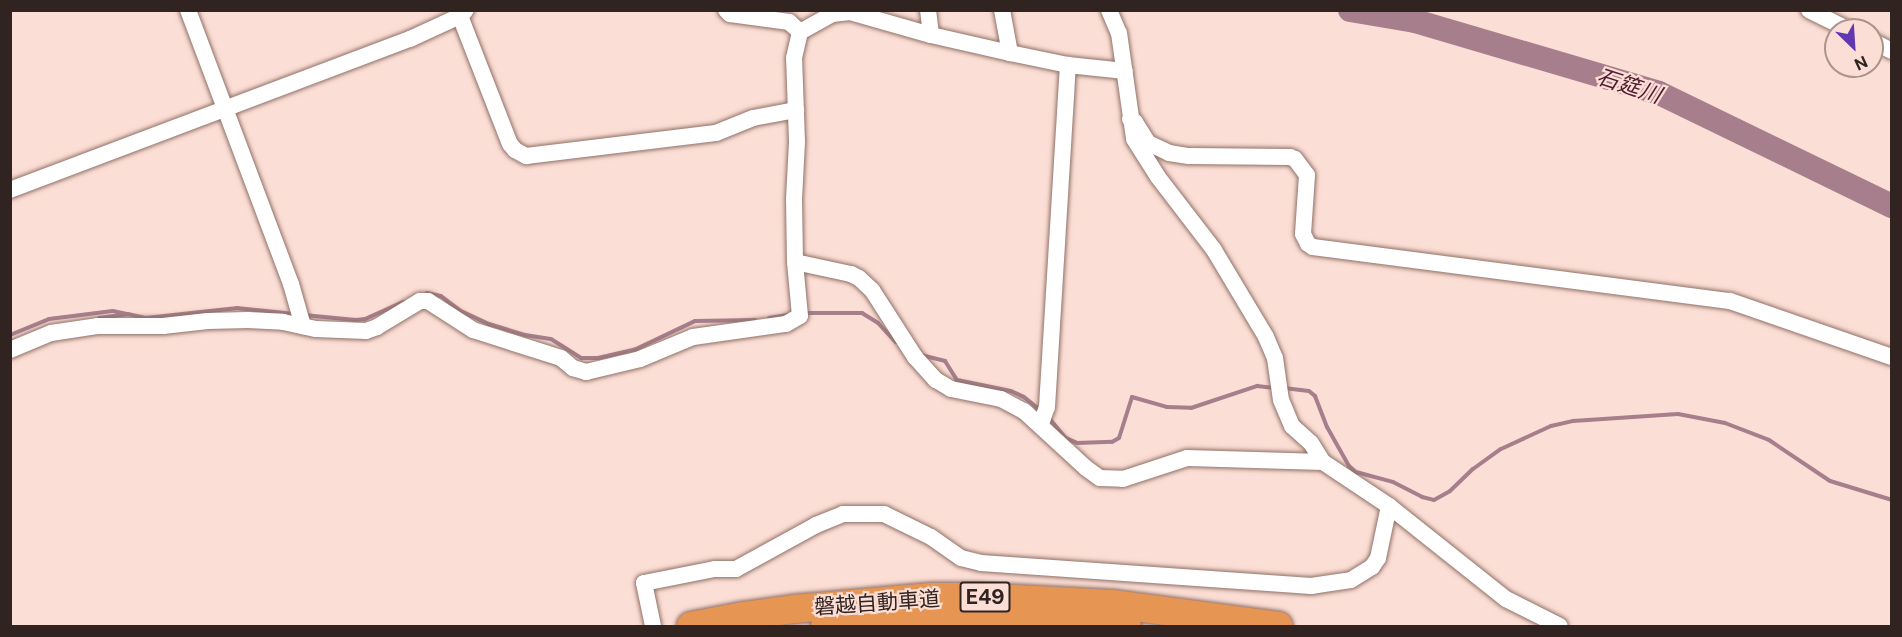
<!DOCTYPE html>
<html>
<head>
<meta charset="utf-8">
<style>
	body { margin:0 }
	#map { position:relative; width:1902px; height:637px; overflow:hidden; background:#fbded5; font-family:"Public Sans","Noto Sans JP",sans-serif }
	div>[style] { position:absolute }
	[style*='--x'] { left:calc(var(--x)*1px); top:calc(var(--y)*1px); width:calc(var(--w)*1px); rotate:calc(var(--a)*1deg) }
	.stream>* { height:4px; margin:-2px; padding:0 2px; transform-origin:2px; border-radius:2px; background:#a67e8c }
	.river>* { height:24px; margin:-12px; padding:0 12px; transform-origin:12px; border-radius:12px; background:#a67e8c }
	.roads { filter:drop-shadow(0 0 2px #907067) drop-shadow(0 0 2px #907067) }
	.minor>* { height:16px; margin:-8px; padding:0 8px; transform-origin:8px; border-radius:8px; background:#fff }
	.motorway>* { height:28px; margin:-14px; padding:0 14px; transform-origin:14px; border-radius:14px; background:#e69552 }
	span { translate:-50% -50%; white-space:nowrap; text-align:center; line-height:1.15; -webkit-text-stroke:4.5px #fbded5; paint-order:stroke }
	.shield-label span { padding:2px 4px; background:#fbded5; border:2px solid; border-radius:4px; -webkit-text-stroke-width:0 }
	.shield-label { font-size:20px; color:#312420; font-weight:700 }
	.street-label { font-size:21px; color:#312420 }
	.water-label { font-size:22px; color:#501c32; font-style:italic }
	.frame { position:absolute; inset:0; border:12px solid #312420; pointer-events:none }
	.north { position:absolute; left:1824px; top:18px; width:60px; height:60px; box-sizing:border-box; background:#fbded5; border:2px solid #aa948d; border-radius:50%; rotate:155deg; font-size:16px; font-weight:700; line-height:24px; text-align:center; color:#312420 }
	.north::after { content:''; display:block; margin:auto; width:21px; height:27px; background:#6238b0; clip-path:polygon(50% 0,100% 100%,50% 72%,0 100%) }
</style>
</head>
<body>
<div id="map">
	<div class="stream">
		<i style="--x:427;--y:293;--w:14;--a:12"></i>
		<i style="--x:441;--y:296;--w:25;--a:37"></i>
		<i style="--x:461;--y:311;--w:31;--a:25"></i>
		<i style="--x:489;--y:324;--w:38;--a:17"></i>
		<i style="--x:525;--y:335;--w:26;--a:9"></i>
		<i style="--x:551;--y:339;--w:36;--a:32"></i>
		<i style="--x:581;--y:358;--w:17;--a:0"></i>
		<i style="--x:598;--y:358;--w:39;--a:-13"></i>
		<i style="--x:636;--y:349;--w:65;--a:-25.4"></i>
		<i style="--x:695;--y:321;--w:60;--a:-1"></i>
		<i style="--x:804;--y:313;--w:58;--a:0"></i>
		<i style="--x:862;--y:313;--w:19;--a:32"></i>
		<i style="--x:878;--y:323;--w:26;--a:47"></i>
		<i style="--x:304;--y:315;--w:52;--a:5.5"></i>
		<i style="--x:356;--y:320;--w:9;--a:-6"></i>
		<i style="--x:365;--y:319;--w:42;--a:-24.1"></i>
		<i style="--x:99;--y:318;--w:29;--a:-8"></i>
		<i style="--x:128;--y:314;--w:18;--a:13"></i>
		<i style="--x:146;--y:318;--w:92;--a:-6.3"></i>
		<i style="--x:237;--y:308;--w:57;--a:6"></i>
		<i style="--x:769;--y:318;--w:19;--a:-9"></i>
		<i style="--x:10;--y:335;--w:42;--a:-22.3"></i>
		<i style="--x:49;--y:319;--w:64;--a:-7.1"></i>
		<i style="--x:113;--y:311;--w:14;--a:12"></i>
		<i style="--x:921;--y:355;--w:25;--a:14"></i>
		<i style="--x:945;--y:361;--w:22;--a:58"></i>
		<i style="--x:957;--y:380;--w:55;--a:11.5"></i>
		<i style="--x:1011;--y:391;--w:14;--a:25"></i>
		<i style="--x:1024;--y:397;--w:22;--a:39"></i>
		<i style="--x:1284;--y:388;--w:25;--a:7"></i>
		<i style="--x:1309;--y:391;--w:8;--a:40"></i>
		<i style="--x:1315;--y:396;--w:33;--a:69"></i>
		<i style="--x:1327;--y:427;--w:45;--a:60.6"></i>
		<i style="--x:1349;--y:466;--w:9;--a:41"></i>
		<i style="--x:1356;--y:472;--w:38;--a:15"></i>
		<i style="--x:1393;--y:482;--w:33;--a:27"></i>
		<i style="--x:1422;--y:497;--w:12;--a:14"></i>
		<i style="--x:1434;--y:500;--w:18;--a:-29"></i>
		<i style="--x:1450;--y:491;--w:32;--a:-44"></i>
		<i style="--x:1473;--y:469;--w:34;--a:-36"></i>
		<i style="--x:1501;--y:449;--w:55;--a:-24.7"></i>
		<i style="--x:1551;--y:426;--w:23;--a:-13"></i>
		<i style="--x:1573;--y:421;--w:105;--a:-3.8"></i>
		<i style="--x:1678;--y:414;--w:48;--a:10.8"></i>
		<i style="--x:1725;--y:423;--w:47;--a:21.1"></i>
		<i style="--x:1769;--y:440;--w:73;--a:33.9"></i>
		<i style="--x:1830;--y:481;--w:65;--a:17"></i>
		<i style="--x:1049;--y:418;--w:26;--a:50"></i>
		<i style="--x:1066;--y:438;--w:12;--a:24"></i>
		<i style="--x:1077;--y:443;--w:35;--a:-2"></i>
		<i style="--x:1112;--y:442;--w:8;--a:-30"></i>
		<i style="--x:1119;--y:438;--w:43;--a:-72.4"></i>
		<i style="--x:1132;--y:397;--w:36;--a:16"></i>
		<i style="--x:1167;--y:407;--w:24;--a:2"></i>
		<i style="--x:1191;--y:408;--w:70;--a:-18.4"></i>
		<i style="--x:1257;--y:386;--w:16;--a:7"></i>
	</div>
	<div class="river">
		<i style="--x:1350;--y:10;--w:66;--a:9.6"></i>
		<i style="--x:1415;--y:21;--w:254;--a:16.4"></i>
		<i style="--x:1659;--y:93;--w:259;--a:25.9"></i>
	</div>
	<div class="roads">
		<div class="minor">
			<i style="--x:188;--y:10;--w:293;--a:69.4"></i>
			<i style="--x:291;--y:284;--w:44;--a:74.1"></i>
			<i style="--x:726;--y:10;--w:6;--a:45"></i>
			<i style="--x:730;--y:14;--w:60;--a:7.7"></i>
			<i style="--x:789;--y:22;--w:15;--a:42"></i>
			<i style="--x:800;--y:32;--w:37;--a:-29"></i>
			<i style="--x:832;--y:14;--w:18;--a:-6"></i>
			<i style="--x:850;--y:12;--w:84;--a:15.9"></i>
			<i style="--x:931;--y:35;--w:81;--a:12.8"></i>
			<i style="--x:1010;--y:53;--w:59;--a:11.7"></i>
			<i style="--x:1068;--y:65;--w:57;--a:6"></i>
			<i style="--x:928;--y:10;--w:25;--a:83"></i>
			<i style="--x:1002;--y:10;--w:44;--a:79.5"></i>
			<i style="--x:1109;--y:10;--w:25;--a:67"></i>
			<i style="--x:1119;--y:33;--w:107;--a:81.9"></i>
			<i style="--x:1134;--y:139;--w:45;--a:57.7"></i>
			<i style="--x:1158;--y:177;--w:92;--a:52.5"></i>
			<i style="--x:1214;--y:250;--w:101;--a:59.1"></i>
			<i style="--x:1266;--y:337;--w:23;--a:67"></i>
			<i style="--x:1275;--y:358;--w:42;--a:81.9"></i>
			<i style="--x:1281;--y:400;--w:28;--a:67"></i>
			<i style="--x:1292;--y:426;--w:25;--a:42"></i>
			<i style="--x:1311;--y:443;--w:22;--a:58"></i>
			<i style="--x:1323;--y:462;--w:79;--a:33.7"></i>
			<i style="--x:1389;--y:506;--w:149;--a:38.5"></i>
			<i style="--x:1506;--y:599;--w:60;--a:26.6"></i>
			<i style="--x:1809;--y:10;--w:45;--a:26.6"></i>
			<i style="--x:460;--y:16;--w:137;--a:68.7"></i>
			<i style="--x:510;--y:144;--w:8;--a:50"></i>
			<i style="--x:515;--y:150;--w:13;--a:29"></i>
			<i style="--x:526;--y:156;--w:191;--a:-6.9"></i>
			<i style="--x:716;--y:133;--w:40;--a:-22"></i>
			<i style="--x:753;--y:118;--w:44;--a:-10.5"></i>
			<i style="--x:1872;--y:41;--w:22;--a:27"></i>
			<i style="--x:1130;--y:119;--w:6;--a:31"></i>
			<i style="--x:1135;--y:122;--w:25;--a:58"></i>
			<i style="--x:1148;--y:143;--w:23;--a:25"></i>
			<i style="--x:1169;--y:153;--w:20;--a:9"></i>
			<i style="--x:1189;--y:156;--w:101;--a:0.6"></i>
			<i style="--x:1290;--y:157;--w:5;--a:22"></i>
			<i style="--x:1295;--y:159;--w:20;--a:53"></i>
			<i style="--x:1307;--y:175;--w:59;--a:93.9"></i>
			<i style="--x:1303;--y:234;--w:11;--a:63"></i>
			<i style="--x:1308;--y:244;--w:6;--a:31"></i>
			<i style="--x:1313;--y:247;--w:420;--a:7.4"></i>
			<i style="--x:1730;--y:301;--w:171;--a:19.1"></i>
			<i style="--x:10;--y:190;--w:428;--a:-20.7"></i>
			<i style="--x:410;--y:39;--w:55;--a:-24.7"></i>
			<i style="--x:460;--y:16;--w:8;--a:-45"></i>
			<i style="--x:795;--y:262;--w:57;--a:12.1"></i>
			<i style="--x:851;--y:274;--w:9;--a:27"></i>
			<i style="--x:859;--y:278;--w:18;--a:43"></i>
			<i style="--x:872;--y:290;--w:80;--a:57.3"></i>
			<i style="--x:915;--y:357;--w:31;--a:48"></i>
			<i style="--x:936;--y:380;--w:17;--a:31"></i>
			<i style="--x:951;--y:389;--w:51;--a:11.3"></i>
			<i style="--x:1001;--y:399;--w:26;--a:28"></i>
			<i style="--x:1024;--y:411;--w:84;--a:42.6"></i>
			<i style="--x:1086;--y:468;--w:17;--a:36"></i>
			<i style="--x:1100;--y:478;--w:23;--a:2"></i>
			<i style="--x:1123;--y:479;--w:67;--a:-18.2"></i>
			<i style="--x:1187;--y:458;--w:136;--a:1.7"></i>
			<i style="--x:10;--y:350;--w:44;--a:-22.5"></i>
			<i style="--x:51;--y:333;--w:48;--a:-8.5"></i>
			<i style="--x:98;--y:326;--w:65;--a:0"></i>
			<i style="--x:163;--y:326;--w:45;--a:-6.3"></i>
			<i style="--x:208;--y:321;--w:40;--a:-1.4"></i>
			<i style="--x:248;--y:320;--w:35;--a:3"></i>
			<i style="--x:283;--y:322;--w:34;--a:12"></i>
			<i style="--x:316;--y:329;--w:50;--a:2.3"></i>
			<i style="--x:366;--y:331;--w:12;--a:-20"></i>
			<i style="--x:377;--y:327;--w:50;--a:-31.2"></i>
			<i style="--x:420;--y:301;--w:8;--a:0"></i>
			<i style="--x:428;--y:301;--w:54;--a:32.8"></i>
			<i style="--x:473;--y:330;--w:92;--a:17.7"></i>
			<i style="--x:561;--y:358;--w:16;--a:40"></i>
			<i style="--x:573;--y:368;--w:14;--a:17"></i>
			<i style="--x:586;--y:372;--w:56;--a:-13.5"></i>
			<i style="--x:640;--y:359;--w:57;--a:-22.5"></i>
			<i style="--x:693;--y:337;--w:94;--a:-8"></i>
			<i style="--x:786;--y:324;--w:16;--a:-30"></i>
			<i style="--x:800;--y:316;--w:54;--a:-95.3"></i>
			<i style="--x:795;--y:262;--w:63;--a:-90.9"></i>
			<i style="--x:794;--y:199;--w:57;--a:-87"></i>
			<i style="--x:797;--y:142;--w:84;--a:-92"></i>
			<i style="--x:794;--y:58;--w:27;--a:-77"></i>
			<i style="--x:1041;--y:424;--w:18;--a:-71"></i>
			<i style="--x:1047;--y:407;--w:343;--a:-86.5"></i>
			<i style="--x:653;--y:626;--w:44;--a:-101.8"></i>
			<i style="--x:644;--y:583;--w:72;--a:-11.2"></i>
			<i style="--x:715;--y:569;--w:21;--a:0"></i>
			<i style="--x:736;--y:569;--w:91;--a:-28.8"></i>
			<i style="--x:816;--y:525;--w:29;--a:-22"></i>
			<i style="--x:843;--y:514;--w:41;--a:0"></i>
			<i style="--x:884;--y:514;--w:52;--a:26.1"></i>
			<i style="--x:931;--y:537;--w:37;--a:35"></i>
			<i style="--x:961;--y:558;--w:21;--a:14"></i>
			<i style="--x:981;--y:563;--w:331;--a:4"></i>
			<i style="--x:1311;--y:586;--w:40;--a:-8.5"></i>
			<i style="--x:1351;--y:580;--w:25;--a:-32"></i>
			<i style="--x:1372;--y:567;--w:11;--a:-56"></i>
			<i style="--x:1378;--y:558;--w:53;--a:-78.1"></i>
		</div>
		<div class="motorway">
			<i style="--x:691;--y:626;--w:53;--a:-10.9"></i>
			<i style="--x:743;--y:616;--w:51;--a:-7.8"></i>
			<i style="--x:794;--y:609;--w:138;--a:-5"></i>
			<i style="--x:931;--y:597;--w:47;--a:0"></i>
			<i style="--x:978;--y:597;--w:134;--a:3"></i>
			<i style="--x:1112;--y:604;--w:168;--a:7.5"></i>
			<i style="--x:825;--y:626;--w:109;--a:-4.2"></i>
			<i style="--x:934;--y:618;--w:130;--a:1.3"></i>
			<i style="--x:1064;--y:621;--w:63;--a:4.5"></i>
		</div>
	</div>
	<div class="shield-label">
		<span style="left:985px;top:597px">E49</span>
	</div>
	<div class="street-label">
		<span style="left:877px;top:603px;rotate:-4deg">磐越自動車道</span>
	</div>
	<div class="water-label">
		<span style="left:1629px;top:86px;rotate:18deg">石筵川</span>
	</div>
	<div class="frame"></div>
	<div class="north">N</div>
</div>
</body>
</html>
